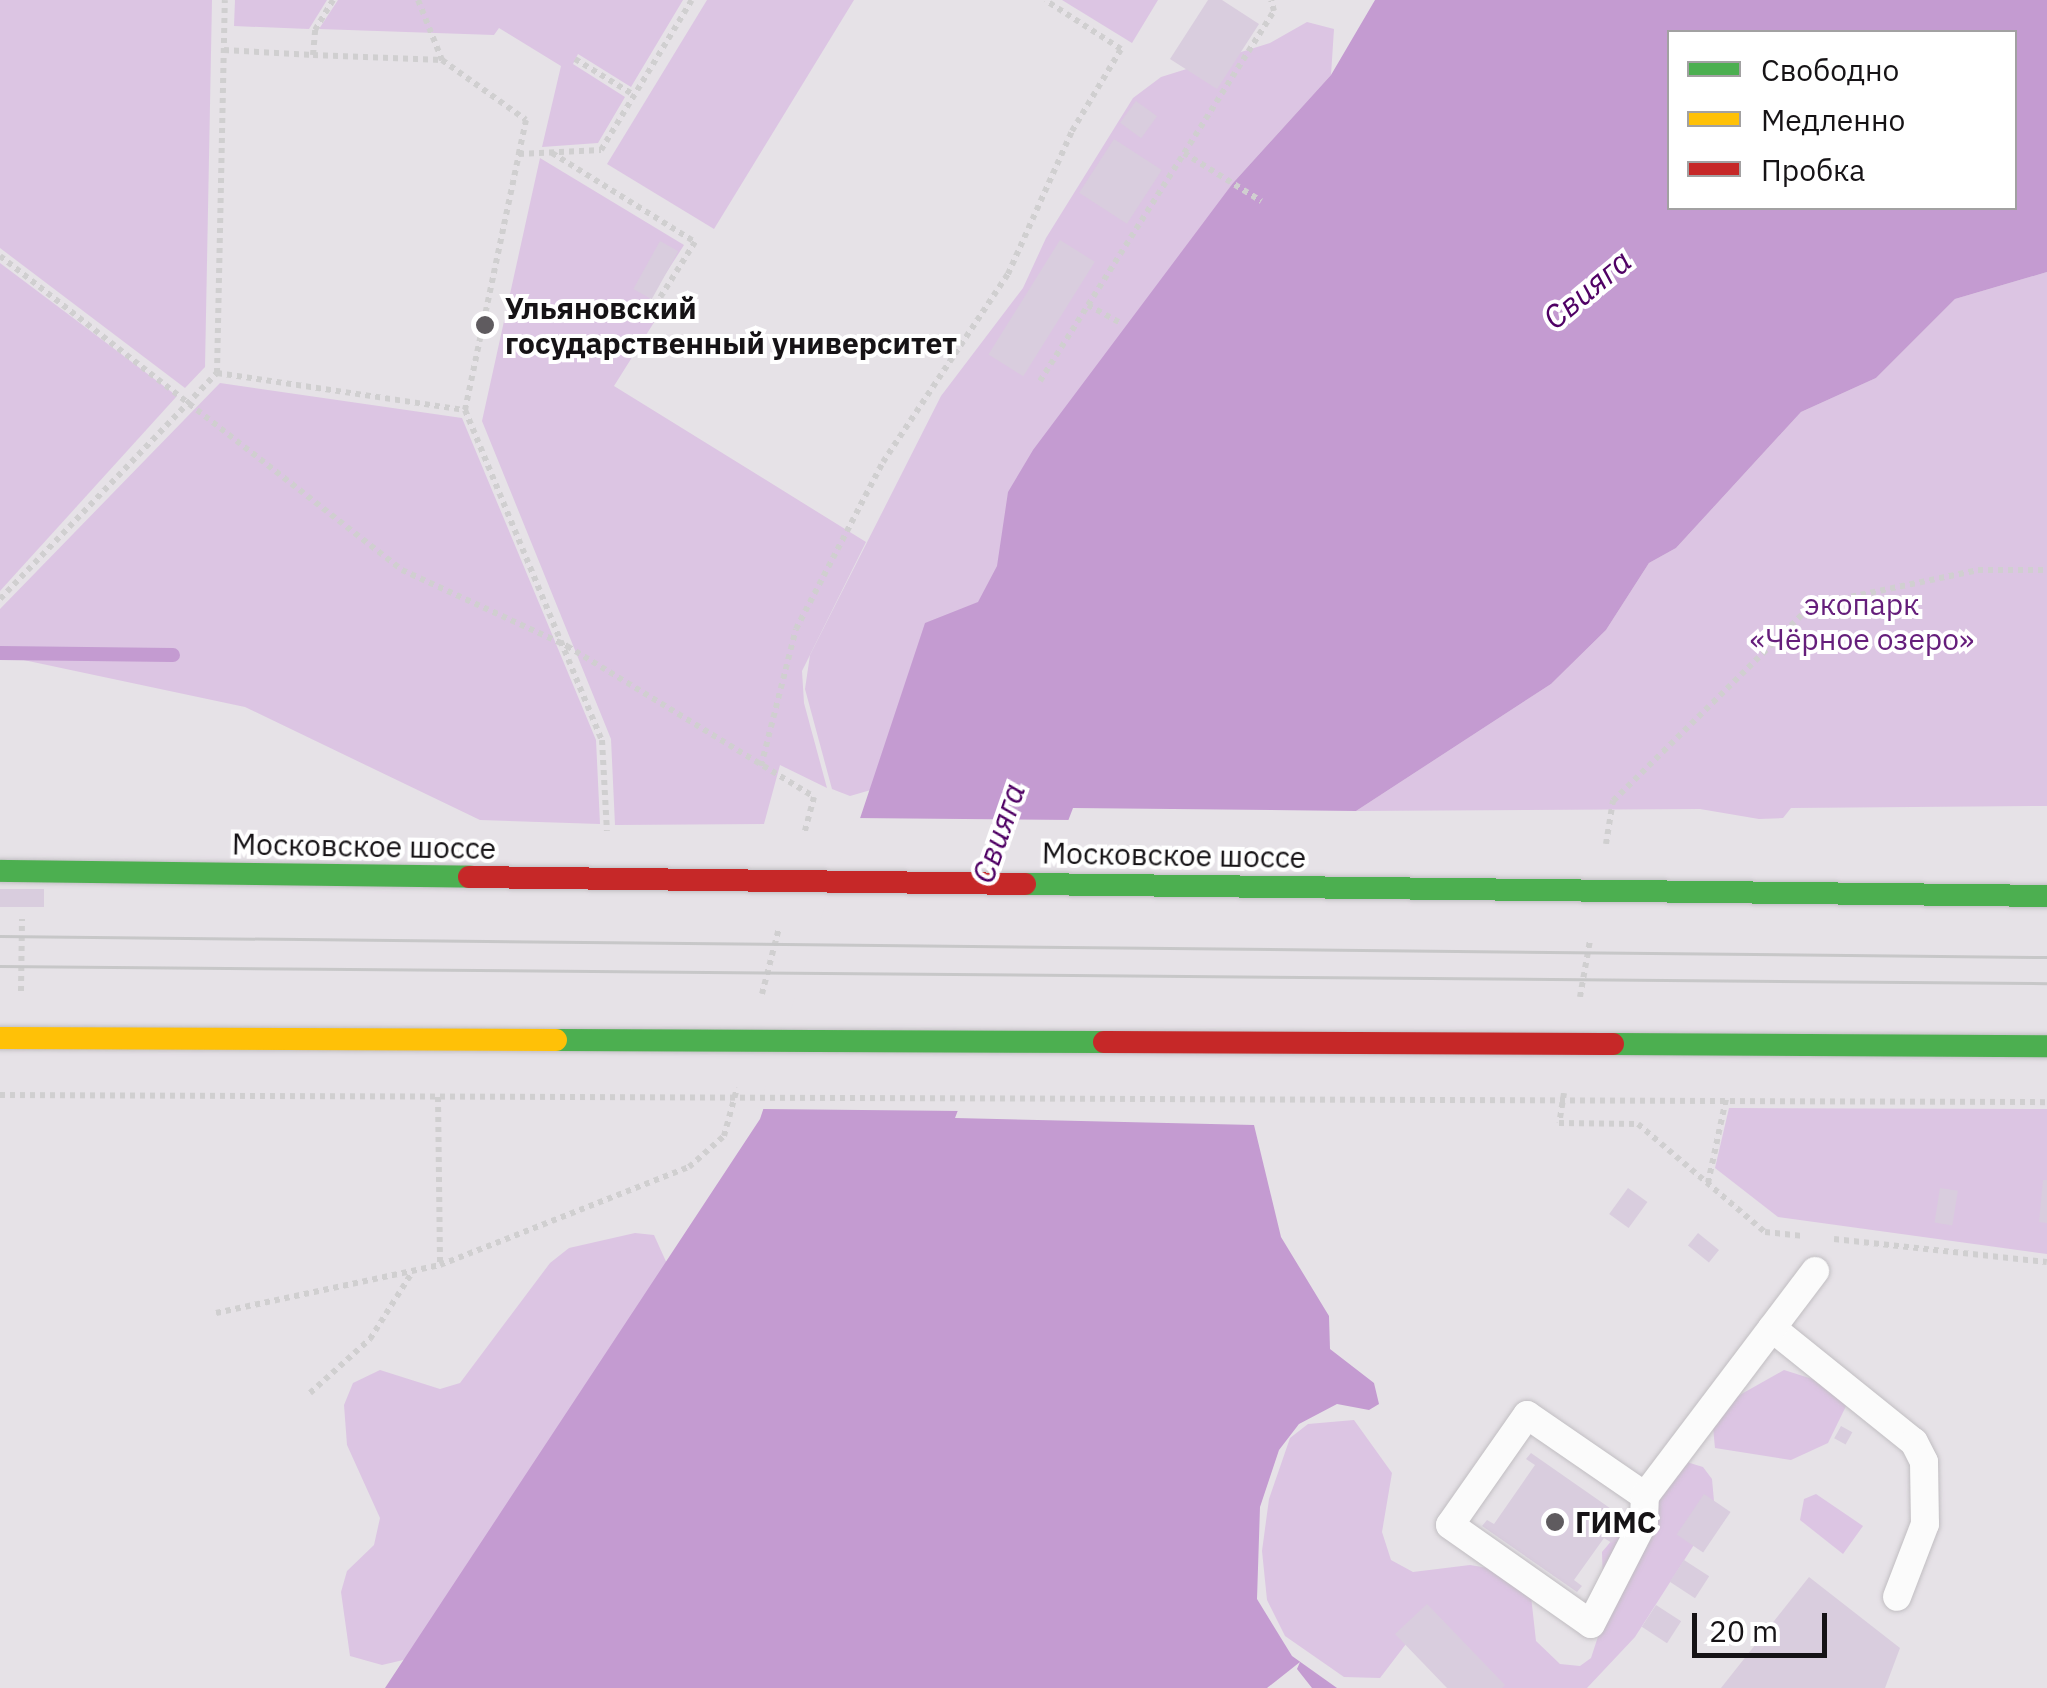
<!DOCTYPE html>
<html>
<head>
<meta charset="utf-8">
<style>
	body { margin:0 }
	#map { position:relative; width:2047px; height:1688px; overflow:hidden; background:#e6e2e7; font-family:"IBM Plex Sans",sans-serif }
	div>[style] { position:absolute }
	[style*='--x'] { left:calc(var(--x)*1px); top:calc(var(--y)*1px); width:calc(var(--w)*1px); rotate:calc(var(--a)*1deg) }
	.green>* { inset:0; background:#dcc5e3 }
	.water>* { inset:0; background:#c49bd1 }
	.pier>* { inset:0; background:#e6e2e7 }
	.stream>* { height:14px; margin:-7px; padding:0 7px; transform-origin:7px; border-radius:7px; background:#c49bd1 }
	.building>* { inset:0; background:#d9cdde; transform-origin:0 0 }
	.path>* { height:6px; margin-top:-3px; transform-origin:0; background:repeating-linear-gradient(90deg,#d0cfd0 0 5px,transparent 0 10px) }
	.roads { filter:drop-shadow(0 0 2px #c1bec2) drop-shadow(0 0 2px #c1bec2) }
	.lane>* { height:28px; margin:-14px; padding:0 14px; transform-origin:14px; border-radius:14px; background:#fbfbfb }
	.tram>* { height:2.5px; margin:-1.25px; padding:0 1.25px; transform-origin:1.25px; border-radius:1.25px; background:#c7c7c8 }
	.path-bridge>* { height:6px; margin-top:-3px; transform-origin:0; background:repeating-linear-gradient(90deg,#d0cfd0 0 5px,transparent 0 10px) }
	.bridges { filter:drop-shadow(0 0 2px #c1bec2) drop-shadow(0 0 2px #c1bec2) }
	.fast-bridge>* { height:22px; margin:-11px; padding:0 11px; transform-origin:11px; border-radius:11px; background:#4caf50 }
	.slow-bridge>* { height:22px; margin:-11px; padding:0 11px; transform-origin:11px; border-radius:11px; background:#ffc107 }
	.jam-bridge>* { height:22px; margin:-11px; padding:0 11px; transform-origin:11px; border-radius:11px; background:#c62828 }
	.dots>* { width:28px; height:28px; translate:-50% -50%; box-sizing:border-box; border:5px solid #fff; border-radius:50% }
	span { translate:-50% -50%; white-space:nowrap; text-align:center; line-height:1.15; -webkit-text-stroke:8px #fff; paint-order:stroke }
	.poi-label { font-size:30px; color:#161316; font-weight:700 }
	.left { translate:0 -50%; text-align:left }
	.park-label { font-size:30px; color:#651e7b }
	.street-label { font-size:30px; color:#161316 }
	.water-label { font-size:32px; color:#4f0064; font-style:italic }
	.legend { position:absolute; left:1667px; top:30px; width:350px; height:180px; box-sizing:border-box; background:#fff; border:2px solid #a2a1a2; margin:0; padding:12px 18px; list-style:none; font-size:30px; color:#161316 }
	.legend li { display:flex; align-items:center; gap:20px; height:50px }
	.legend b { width:50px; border:2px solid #a2a1a2 }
	.scale { position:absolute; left:1692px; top:1613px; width:135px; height:45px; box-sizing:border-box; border:5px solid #161316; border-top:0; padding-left:12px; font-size:30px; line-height:35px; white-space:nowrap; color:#161316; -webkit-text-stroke:8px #fff; paint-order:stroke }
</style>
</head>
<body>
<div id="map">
	<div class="green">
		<i style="clip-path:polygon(0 0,212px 0,205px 367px,185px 388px,0 248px)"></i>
		<i style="clip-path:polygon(235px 0,327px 0,309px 29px,234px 26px)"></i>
		<i style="clip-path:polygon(338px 0,683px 0,631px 87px,578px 54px,573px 64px,625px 97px,598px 143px,542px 147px,561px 66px,499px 28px,494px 35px,319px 29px)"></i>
		<i style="clip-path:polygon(707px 0,854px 0,714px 229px,607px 164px)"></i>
		<i style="clip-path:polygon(1062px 0,1158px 0,1132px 43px)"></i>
		<i style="clip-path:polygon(1307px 22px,1334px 29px,1331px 75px,1233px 183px,888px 785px,850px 796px,832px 789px,805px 689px,810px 655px,941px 396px,1023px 288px,1046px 238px,1133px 98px,1161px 77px,1270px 43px)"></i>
		<i style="clip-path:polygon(540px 158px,684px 245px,645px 306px,658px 316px,614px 386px,866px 542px,802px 671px,804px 703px,827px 788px,780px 765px,764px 824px,615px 825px,611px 739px,482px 421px)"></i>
		<i style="clip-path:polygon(0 263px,177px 396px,0 591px)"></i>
		<i style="clip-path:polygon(2047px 272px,2047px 806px,1791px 808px,1783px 818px,1759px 819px,1700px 809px,1356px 811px,1551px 684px,1606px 630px,1649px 563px,1676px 548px,1801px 412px,1876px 378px,1955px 299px)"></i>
		<i style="clip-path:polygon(220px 383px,462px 418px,596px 740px,600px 824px,480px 820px,245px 707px,0 655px,0 609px)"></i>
		<i style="clip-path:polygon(1729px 1108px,2047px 1109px,2047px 1254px,1778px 1217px,1715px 1168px)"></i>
		<i style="clip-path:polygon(635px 1233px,654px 1235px,673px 1277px,416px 1657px,382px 1665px,350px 1656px,341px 1592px,347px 1571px,374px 1545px,380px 1518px,347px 1445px,344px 1405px,353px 1383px,380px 1370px,440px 1389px,460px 1383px,550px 1263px,569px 1248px)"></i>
		<i style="clip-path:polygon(1784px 1370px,1825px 1383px,1849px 1400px,1828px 1443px,1791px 1460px,1715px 1448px,1713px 1427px,1729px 1401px)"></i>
		<i style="clip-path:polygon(1354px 1420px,1392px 1473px,1382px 1532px,1391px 1560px,1413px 1572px,1470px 1565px,1500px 1570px,1531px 1596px,1536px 1641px,1560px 1664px,1580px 1666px,1591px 1658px,1604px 1618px,1602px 1552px,1680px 1460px,1703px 1467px,1712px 1479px,1715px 1512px,1635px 1637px,1587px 1688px,1466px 1688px,1406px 1644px,1380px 1678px,1344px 1677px,1285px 1636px,1267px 1600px,1262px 1551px,1269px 1499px,1290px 1438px,1308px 1424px)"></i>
		<i style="clip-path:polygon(1816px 1494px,1863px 1526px,1843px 1554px,1800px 1520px,1804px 1499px)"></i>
	</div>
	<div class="water">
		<i style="clip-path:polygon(evenodd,1375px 0,2047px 0,2047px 272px,1955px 299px,1876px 378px,1801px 412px,1676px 548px,1649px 563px,1606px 630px,1551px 684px,1356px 811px,1073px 808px,955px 1118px,1254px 1125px,1281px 1237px,1329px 1316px,1330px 1349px,1374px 1383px,1379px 1404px,1369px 1410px,1337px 1404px,1299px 1424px,1279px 1450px,1260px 1507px,1257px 1599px,1292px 1656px,1337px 1688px,385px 1688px,760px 1119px,925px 623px,978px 602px,997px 566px,1008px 492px,1033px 450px,1233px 183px,1331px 75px,1375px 0,1670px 32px,2014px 32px,2014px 208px,1670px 208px,1670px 32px)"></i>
	</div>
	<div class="pier">
		<i style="clip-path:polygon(854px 818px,1073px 820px,962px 1111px,758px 1109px)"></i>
		<i style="clip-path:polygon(1300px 1662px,1297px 1669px,1312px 1688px,1267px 1688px)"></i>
	</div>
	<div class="stream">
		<i style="--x:0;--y:653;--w:173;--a:0.7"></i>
	</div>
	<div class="building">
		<i style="clip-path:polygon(1208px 0,1222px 0,1259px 24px,1217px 89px,1170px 59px)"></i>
		<i style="left:1136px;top:101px;width:26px;height:27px;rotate:36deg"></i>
		<i style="left:1114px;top:139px;width:57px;height:64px;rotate:33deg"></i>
		<i style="left:1060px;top:240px;width:41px;height:135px;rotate:32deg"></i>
		<i style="left:660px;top:241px;width:21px;height:55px;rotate:29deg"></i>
		<i style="left:0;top:889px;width:44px;height:18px"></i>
		<i style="clip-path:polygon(2043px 1180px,2047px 1180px,2047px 1223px,2039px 1222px)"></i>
		<i style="left:1628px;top:1188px;width:24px;height:32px;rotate:36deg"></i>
		<i style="left:1940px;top:1188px;width:18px;height:35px;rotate:9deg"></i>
		<i style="left:1698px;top:1233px;width:27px;height:16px;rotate:39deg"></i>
		<i style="left:1841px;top:1426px;width:13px;height:14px;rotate:29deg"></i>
		<i style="clip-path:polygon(1531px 1453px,1627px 1520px,1616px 1520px,1608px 1531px,1616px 1537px,1612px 1543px,1604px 1538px,1574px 1580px,1582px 1586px,1577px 1592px,1482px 1526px,1487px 1520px,1494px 1524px,1535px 1465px,1526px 1459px)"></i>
		<i style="left:1704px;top:1494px;width:32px;height:49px;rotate:34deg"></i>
		<i style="left:1684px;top:1560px;width:30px;height:26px;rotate:33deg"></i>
		<i style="clip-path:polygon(1809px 1577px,1900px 1648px,1885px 1688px,1721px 1688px)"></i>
		<i style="clip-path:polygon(1427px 1604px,1505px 1685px,1502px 1688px,1447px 1688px,1395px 1634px)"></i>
		<i style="left:1656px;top:1605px;width:30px;height:26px;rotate:33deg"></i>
	</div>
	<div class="path">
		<i style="--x:418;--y:0;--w:65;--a:68.2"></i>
		<i style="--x:224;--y:50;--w:89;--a:3.2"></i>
		<i style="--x:313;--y:55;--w:25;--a:-85"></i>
		<i style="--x:315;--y:30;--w:35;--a:-59"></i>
		<i style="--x:313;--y:55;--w:129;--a:2.2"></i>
		<i style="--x:442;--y:60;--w:103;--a:35.5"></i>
		<i style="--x:526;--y:120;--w:35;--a:102"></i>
		<i style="--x:575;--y:59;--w:69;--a:31.4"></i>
		<i style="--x:552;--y:153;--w:168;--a:31.9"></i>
		<i style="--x:695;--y:242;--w:77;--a:122.2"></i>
		<i style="--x:1184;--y:153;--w:91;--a:31.9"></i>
		<i style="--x:0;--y:256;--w:510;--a:37.99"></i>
		<i style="--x:402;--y:570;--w:182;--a:24.7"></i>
		<i style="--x:567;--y:646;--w:289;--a:31.4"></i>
		<i style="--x:814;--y:797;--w:38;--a:105"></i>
		<i style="--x:1088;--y:305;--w:39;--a:29"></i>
		<i style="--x:217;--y:373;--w:251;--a:8.5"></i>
		<i style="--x:465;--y:410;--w:357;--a:67.5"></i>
		<i style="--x:602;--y:740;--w:91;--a:86.9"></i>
		<i style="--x:1040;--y:381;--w:438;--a:-57.7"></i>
		<i style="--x:1274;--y:11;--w:11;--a:-105"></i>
		<i style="--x:465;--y:410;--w:262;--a:-78.1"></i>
		<i style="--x:519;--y:154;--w:82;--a:-2.8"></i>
		<i style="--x:601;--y:150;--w:175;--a:-58.8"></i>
		<i style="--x:0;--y:599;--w:313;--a:-46.2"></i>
		<i style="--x:217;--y:373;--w:373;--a:-88.8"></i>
		<i style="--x:761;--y:766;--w:141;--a:-75.7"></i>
		<i style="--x:796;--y:629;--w:188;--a:-62.5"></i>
		<i style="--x:883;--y:462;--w:226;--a:-56.4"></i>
		<i style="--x:1008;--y:274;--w:157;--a:-65.9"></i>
		<i style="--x:1072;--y:131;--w:96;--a:-59.1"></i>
		<i style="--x:1121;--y:49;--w:90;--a:-147.2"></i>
		<i style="--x:1606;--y:844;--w:44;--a:-80.8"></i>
		<i style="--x:1613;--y:801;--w:279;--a:-44.6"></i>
		<i style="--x:1812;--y:605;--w:170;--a:-11.9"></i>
		<i style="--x:1978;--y:570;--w:69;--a:0"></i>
		<i style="--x:21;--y:991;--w:72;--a:-89.2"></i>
		<i style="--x:762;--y:994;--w:68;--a:-75.6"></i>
		<i style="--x:1580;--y:997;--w:58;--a:-80"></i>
		<i style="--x:1564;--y:1093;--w:30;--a:99"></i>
		<i style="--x:1559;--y:1123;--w:79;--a:0.7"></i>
		<i style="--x:1638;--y:1124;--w:167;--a:40.4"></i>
		<i style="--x:1765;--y:1232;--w:37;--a:6"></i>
		<i style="--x:438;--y:1097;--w:168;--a:89.3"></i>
		<i style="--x:1708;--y:1183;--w:86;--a:-77.9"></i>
		<i style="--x:1834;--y:1239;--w:214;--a:6.2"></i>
		<i style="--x:216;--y:1313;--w:229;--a:-12.1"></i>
		<i style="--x:440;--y:1265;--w:268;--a:-21.5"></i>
		<i style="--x:689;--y:1167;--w:47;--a:-41.5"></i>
		<i style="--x:724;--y:1136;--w:50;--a:-74.8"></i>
		<i style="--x:310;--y:1393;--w:81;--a:-42"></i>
		<i style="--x:370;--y:1339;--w:80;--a:-57.7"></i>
	</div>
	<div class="roads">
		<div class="lane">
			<i style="--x:1772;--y:1328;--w:182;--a:38.8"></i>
			<i style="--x:1914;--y:1442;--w:22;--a:63"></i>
			<i style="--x:1924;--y:1462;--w:62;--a:89.1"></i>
			<i style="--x:1925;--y:1524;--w:78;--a:111"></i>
			<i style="--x:1645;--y:1496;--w:143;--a:-145.5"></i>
			<i style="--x:1527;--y:1415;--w:134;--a:125"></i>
			<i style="--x:1450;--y:1525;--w:172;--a:35.1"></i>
			<i style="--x:1591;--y:1624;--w:116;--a:-62.8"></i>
			<i style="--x:1644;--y:1521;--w:25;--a:-88"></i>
			<i style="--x:1645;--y:1496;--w:282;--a:-52.9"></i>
		</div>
	</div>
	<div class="tram">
		<i style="--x:0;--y:936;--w:2047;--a:0.59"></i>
		<i style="--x:0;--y:966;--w:2047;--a:0.48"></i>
	</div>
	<div class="path-bridge">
		<i style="--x:0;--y:1095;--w:2047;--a:0.2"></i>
	</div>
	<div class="bridges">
		<div class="fast-bridge">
			<i style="--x:0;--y:871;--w:469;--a:0.7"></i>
			<i style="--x:1025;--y:884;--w:1022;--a:0.67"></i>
			<i style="--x:556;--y:1040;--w:548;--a:0.21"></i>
			<i style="--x:1613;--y:1044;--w:434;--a:0.3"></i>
		</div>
		<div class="slow-bridge">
			<i style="--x:0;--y:1038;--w:556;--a:0.21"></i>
		</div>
		<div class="jam-bridge">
			<i style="--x:469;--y:877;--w:556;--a:0.72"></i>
			<i style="--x:1104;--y:1042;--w:509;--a:0.23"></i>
		</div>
	</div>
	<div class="dots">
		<i style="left:485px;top:325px;background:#5f5b5f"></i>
		<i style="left:1555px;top:1522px;background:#5f5b5f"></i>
	</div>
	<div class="poi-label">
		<span class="left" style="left:505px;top:325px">Ульяновский<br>государственный университет</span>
		<span class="left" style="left:1575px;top:1522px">ГИМС</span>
	</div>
	<div class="park-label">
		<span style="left:1862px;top:621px">экопарк<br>«Чёрное озеро»</span>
	</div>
	<div class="street-label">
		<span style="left:364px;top:846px;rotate:1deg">Московское шоссе</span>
		<span style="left:1174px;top:855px;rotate:1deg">Московское шоссе</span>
	</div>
	<div class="water-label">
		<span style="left:1587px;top:289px;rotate:-40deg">Свияга</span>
		<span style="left:998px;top:833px;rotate:-71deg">Свияга</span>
	</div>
	<ul class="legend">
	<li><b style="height:12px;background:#4caf50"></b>Свободно</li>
	<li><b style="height:12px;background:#ffc107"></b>Медленно</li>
	<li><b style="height:12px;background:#c62828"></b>Пробка</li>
	</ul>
	<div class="scale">20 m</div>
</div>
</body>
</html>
